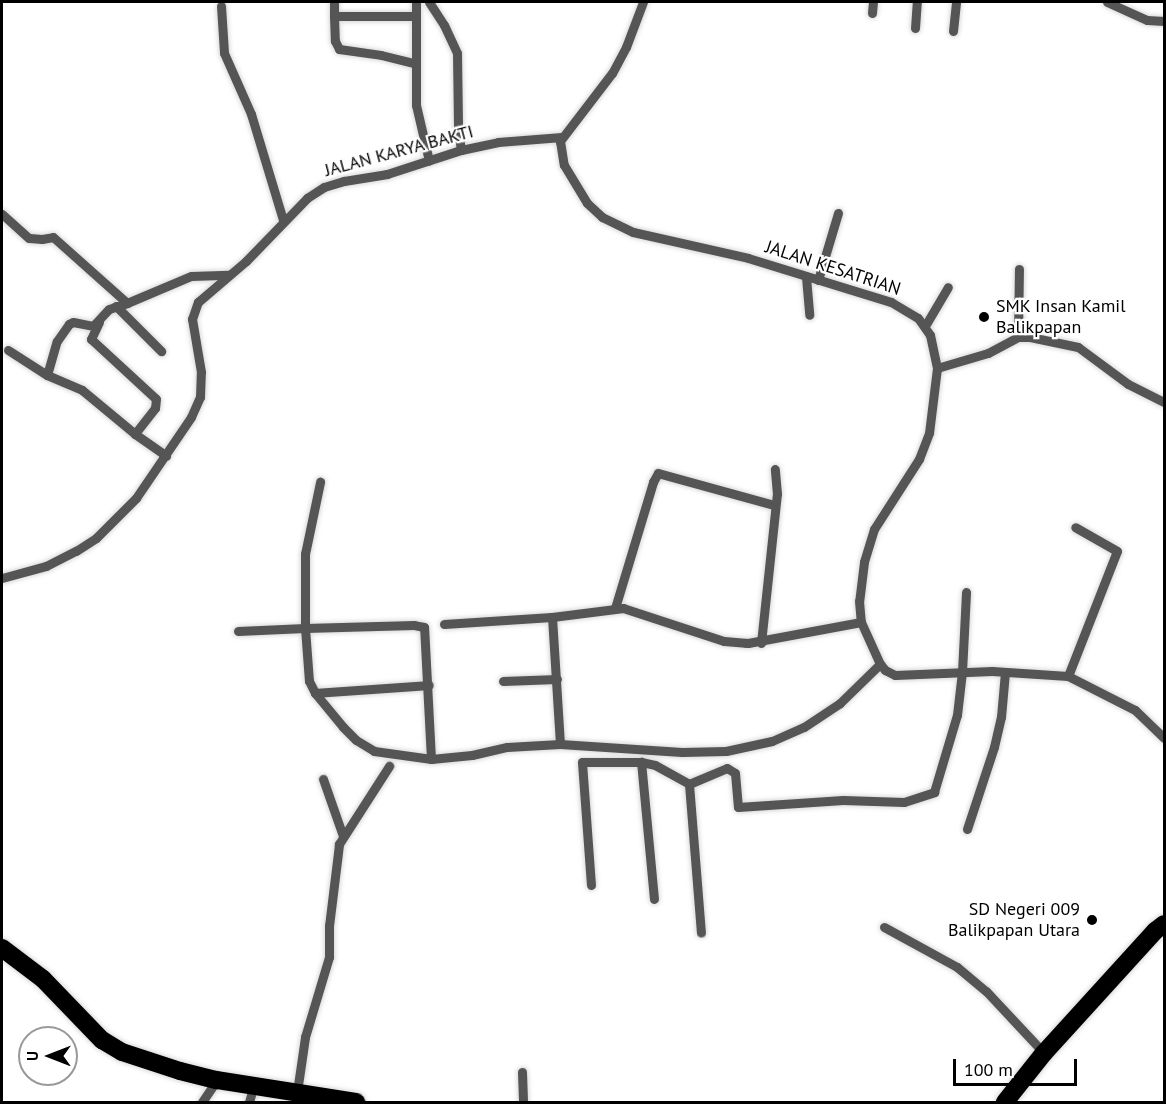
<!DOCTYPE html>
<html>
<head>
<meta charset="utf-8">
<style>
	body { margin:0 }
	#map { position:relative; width:1166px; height:1104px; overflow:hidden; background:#fff; font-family:"PT Sans",sans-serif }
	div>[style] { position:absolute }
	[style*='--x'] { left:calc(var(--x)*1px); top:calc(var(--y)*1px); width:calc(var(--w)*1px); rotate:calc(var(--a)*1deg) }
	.roads { filter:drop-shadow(0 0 2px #dbdbdb) drop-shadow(0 0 2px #dbdbdb) }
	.street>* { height:9px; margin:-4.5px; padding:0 4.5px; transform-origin:4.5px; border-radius:4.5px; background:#555 }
	.highway>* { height:18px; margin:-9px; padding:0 9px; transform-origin:9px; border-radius:9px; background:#000 }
	.dots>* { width:16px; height:16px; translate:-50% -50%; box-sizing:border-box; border:3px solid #fff; border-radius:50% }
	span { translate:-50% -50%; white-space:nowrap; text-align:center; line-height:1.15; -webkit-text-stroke:4.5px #fff; paint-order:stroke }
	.street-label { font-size:18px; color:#000 }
	.poi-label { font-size:18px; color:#000 }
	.left { translate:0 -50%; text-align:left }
	.right { translate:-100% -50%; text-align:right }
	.frame { position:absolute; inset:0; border:3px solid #000; pointer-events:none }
	.north { position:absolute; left:18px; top:1026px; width:60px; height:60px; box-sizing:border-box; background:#fff; border:2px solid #999; border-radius:50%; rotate:270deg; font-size:16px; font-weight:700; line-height:24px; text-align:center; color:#000 }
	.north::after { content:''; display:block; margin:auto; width:21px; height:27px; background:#000; clip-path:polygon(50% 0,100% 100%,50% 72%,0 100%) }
	.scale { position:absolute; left:953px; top:1059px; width:124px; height:27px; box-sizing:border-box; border:3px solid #000; border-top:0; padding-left:8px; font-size:18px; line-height:21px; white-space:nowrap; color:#000; -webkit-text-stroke:4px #fff; paint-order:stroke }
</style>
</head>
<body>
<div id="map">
	<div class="roads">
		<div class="street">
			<i style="--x:334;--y:2;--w:14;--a:90"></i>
			<i style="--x:334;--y:16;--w:81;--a:0"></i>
			<i style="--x:416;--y:2;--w:103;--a:90"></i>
			<i style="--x:416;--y:105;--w:57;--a:76.9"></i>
			<i style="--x:429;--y:2;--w:27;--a:57"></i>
			<i style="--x:444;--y:25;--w:31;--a:65"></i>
			<i style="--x:457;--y:53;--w:76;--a:89.2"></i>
			<i style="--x:458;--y:129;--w:21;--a:82"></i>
			<i style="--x:643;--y:2;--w:48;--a:110.7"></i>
			<i style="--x:626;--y:47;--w:30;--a:118"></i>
			<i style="--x:612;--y:73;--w:86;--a:127.4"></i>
			<i style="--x:560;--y:141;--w:24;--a:81"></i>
			<i style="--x:564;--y:165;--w:44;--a:58.8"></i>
			<i style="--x:587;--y:203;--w:21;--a:43"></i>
			<i style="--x:602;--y:217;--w:34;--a:26"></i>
			<i style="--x:633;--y:232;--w:118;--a:12.7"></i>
			<i style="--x:748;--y:258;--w:150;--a:17.1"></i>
			<i style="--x:891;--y:302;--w:31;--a:31"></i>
			<i style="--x:918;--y:318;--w:21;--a:55"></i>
			<i style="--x:930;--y:335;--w:34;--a:78"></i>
			<i style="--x:937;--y:368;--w:65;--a:97"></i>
			<i style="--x:929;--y:433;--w:28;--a:111"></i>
			<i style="--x:919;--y:459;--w:83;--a:122.7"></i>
			<i style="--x:874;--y:529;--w:34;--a:107"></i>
			<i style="--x:864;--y:562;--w:39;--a:97"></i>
			<i style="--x:859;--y:601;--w:21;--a:85"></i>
			<i style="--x:861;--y:622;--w:46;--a:65.7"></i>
			<i style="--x:880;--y:664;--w:8;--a:50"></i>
			<i style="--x:885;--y:670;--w:11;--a:27"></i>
			<i style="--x:895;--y:675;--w:97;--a:-2.4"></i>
			<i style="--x:992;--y:671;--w:76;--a:3.8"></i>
			<i style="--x:1068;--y:676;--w:75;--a:26.9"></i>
			<i style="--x:1135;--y:710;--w:40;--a:44"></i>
			<i style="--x:1107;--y:2;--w:44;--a:24.2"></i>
			<i style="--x:1147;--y:20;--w:17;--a:3"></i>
			<i style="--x:221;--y:6;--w:47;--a:86.3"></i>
			<i style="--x:224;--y:53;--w:67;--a:66.1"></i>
			<i style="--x:251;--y:114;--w:111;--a:73.2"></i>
			<i style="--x:872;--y:13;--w:11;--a:-85"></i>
			<i style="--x:334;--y:16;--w:25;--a:88"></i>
			<i style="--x:335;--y:41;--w:9;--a:63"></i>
			<i style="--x:339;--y:49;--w:42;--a:8.1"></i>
			<i style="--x:381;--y:55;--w:36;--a:14"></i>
			<i style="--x:915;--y:28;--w:26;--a:-86"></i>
			<i style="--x:953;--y:31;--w:29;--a:-84"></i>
			<i style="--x:2;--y:214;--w:36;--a:42"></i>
			<i style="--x:29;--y:238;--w:13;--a:4"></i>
			<i style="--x:42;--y:239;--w:11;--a:-10"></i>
			<i style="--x:53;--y:237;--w:99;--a:41.7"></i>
			<i style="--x:127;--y:303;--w:69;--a:-22.9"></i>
			<i style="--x:191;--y:276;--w:38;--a:-2"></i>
			<i style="--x:806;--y:277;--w:38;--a:85"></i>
			<i style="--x:818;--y:280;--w:70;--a:-73.4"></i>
			<i style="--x:116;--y:306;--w:64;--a:45"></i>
			<i style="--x:99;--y:322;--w:19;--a:115"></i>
			<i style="--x:91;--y:339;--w:88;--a:42.7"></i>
			<i style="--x:156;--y:399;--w:9;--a:96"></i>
			<i style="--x:155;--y:408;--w:33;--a:128"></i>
			<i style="--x:135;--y:434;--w:38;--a:35"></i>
			<i style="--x:925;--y:326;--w:45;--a:-59.5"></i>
			<i style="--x:1018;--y:337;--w:12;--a:0"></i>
			<i style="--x:1030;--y:337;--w:49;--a:11.8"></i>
			<i style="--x:1078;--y:347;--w:62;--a:36.5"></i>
			<i style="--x:1128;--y:384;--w:40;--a:26.6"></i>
			<i style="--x:8;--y:350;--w:46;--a:32.7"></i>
			<i style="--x:47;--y:375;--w:35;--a:-74"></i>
			<i style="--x:57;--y:341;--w:21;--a:-55"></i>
			<i style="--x:69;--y:324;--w:4;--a:-27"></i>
			<i style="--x:73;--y:322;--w:20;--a:11"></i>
			<i style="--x:93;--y:326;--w:23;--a:-47"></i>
			<i style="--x:109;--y:309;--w:19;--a:-18"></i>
			<i style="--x:937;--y:368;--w:53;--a:-16.4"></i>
			<i style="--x:988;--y:353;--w:34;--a:-28"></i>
			<i style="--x:1018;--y:337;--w:68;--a:-89.2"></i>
			<i style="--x:47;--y:375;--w:38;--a:23"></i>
			<i style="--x:82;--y:390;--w:69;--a:39.7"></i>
			<i style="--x:2;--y:578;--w:46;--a:-15.3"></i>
			<i style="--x:46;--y:566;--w:34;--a:-27"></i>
			<i style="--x:76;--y:551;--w:24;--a:-33"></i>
			<i style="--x:96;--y:538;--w:57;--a:-45"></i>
			<i style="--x:136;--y:498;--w:98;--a:-55.8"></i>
			<i style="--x:191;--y:417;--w:22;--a:-66"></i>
			<i style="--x:200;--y:397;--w:25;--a:-88"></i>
			<i style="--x:201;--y:372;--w:54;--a:-99.6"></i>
			<i style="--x:192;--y:319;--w:18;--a:-71"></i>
			<i style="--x:198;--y:302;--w:63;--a:-40.5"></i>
			<i style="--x:246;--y:261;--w:88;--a:-45.9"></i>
			<i style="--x:307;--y:198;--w:20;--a:-33"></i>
			<i style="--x:324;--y:187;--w:21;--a:-17"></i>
			<i style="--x:344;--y:181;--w:44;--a:-9.2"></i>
			<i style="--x:387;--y:174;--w:78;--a:-18"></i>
			<i style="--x:461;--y:150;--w:38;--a:-12"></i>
			<i style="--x:498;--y:142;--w:64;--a:-4.5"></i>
			<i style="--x:615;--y:608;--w:132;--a:-73.2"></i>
			<i style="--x:653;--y:482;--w:10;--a:-61"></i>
			<i style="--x:658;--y:473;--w:120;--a:15.4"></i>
			<i style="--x:552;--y:617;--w:127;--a:86.4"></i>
			<i style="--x:444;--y:624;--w:108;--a:-3.7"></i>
			<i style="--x:552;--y:617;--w:72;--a:-7.2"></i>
			<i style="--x:623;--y:608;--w:106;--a:18.1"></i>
			<i style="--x:724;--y:641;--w:24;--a:5"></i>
			<i style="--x:748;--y:643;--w:115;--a:-10.5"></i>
			<i style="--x:238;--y:631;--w:67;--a:-2.6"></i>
			<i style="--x:305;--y:628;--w:74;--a:-90"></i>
			<i style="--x:305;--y:554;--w:74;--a:-78.2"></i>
			<i style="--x:761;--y:643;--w:150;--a:-83.9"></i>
			<i style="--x:777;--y:494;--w:25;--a:-95"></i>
			<i style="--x:1068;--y:676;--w:134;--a:-68.6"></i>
			<i style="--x:1117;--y:551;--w:48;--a:-150.3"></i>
			<i style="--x:503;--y:681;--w:54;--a:-2.1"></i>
			<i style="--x:315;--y:693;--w:114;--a:-4"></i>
			<i style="--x:431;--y:759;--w:132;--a:-93"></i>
			<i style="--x:424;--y:627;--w:10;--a:-169"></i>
			<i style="--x:414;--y:625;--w:109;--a:178.4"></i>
			<i style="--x:305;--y:628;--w:53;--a:85.7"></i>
			<i style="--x:309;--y:681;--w:13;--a:63"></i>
			<i style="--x:315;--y:693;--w:44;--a:50.5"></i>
			<i style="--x:343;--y:727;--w:18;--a:45"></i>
			<i style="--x:356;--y:740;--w:21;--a:31"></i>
			<i style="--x:374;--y:751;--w:58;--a:8"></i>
			<i style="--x:431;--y:759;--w:41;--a:-5.6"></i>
			<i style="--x:472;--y:755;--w:36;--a:-13"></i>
			<i style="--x:507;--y:747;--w:53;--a:-3.2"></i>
			<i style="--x:560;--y:744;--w:122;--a:3.8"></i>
			<i style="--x:682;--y:752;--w:44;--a:-1.3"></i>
			<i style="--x:726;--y:751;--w:47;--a:-12.3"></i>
			<i style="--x:772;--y:741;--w:35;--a:-24"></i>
			<i style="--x:804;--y:727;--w:43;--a:-33.7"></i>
			<i style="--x:840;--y:703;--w:56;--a:-44.3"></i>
			<i style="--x:323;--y:779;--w:60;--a:70.7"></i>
			<i style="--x:689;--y:784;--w:149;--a:85.4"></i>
			<i style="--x:967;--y:829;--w:86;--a:-71.8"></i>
			<i style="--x:994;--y:747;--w:31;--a:-77"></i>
			<i style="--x:1001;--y:717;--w:45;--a:-84.9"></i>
			<i style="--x:591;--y:885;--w:123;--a:-94.2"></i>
			<i style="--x:582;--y:762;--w:59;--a:0"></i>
			<i style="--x:654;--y:899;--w:138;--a:-95.4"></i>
			<i style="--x:641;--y:762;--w:14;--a:12"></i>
			<i style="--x:655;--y:765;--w:39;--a:29"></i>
			<i style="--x:689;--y:784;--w:41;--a:-22.8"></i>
			<i style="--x:727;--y:768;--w:9;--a:32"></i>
			<i style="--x:735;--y:773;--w:34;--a:85"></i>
			<i style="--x:738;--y:807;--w:105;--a:-3.8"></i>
			<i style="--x:843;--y:800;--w:61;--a:1.9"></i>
			<i style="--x:904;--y:802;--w:32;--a:-18"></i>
			<i style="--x:934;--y:792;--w:80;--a:-73.4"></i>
			<i style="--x:957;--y:715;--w:43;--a:-83.4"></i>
			<i style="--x:962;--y:672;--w:80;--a:-87.1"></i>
			<i style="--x:884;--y:927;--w:83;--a:28.7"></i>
			<i style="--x:957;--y:967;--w:38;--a:40"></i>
			<i style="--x:986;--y:991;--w:85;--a:46.9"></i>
			<i style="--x:522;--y:1072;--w:30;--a:88"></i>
			<i style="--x:297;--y:1092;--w:56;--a:-81.7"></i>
			<i style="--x:305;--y:1037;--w:84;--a:-73.3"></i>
			<i style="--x:329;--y:957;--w:31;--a:-90"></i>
			<i style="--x:329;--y:926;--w:83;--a:-83"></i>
			<i style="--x:339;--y:844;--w:93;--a:-57.3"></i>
			<i style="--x:202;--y:1102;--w:27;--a:-56"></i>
			<i style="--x:249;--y:1102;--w:18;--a:-74"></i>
		</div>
		<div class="highway">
			<i style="--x:2;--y:948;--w:51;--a:37.1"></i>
			<i style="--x:43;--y:979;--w:85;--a:46"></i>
			<i style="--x:102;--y:1040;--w:23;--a:31"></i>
			<i style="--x:122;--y:1052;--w:61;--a:18.1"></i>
			<i style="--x:180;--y:1071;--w:38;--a:14"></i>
			<i style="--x:217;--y:1080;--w:141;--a:9"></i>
			<i style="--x:1005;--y:1102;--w:63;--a:-51.5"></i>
			<i style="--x:1044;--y:1053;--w:165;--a:-47.7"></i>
			<i style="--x:1155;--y:931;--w:11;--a:-38"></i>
		</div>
	</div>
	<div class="dots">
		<i style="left:984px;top:317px;background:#000"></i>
		<i style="left:1092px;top:920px;background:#000"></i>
	</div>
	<div class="street-label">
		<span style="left:399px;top:151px;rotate:-15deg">JALAN KARYA BAKTI</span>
		<span style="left:833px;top:268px;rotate:18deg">JALAN KESATRIAN</span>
	</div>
	<div class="poi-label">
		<span class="left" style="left:996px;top:317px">SMK Insan Kamil<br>Balikpapan</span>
		<span class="right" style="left:1080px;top:920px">SD Negeri 009<br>Balikpapan Utara</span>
	</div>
	<div class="frame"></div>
	<div class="north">U</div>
	<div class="scale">100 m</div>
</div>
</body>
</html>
